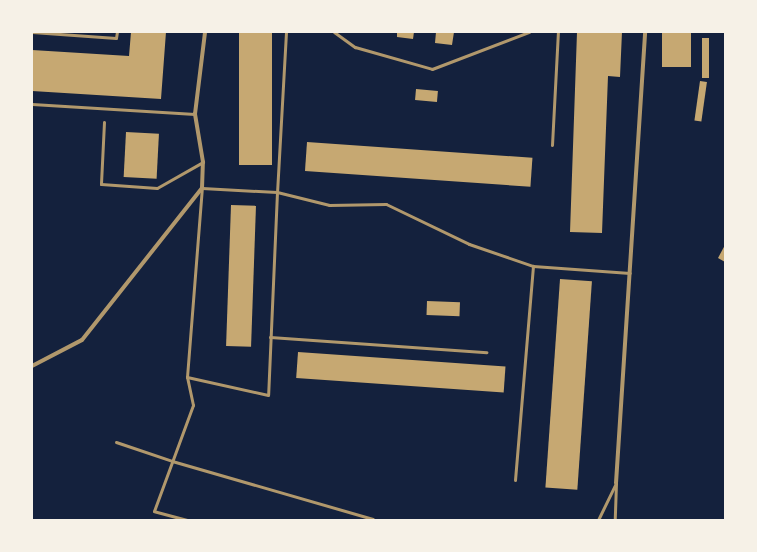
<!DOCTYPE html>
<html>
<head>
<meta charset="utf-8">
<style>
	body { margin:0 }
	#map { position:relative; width:757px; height:552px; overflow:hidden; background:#14213d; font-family:"Fira Sans Condensed",sans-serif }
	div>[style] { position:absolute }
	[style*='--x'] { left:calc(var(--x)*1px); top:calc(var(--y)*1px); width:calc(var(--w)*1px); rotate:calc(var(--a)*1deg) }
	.building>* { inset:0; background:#c6a872; transform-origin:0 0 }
	.service>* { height:3px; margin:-1.5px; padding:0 1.5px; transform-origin:1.5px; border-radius:1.5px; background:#b1986c }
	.minor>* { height:4px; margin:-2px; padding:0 2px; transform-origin:2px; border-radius:2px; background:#b1986c }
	span { translate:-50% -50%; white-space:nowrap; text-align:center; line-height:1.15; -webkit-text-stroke:3px #f6f1e7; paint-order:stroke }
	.frame { position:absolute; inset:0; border:33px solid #f6f1e7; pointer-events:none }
</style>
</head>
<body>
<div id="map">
	<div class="building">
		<i style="clip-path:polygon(131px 32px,166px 32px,161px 99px,32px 91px,32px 50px,129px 56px)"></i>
		<i style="left:239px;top:32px;width:33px;height:133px"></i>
		<i style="clip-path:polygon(397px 32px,414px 32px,413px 39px,397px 37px)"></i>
		<i style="clip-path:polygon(436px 32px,454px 32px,452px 45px,435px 43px)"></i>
		<i style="clip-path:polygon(577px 32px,622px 32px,620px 77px,608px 76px,602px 233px,570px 232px)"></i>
		<i style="left:662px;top:32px;width:29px;height:35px"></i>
		<i style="left:702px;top:38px;width:7px;height:40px"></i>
		<i style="left:700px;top:81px;width:7px;height:40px;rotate:8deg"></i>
		<i style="left:416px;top:89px;width:22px;height:11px;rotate:5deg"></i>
		<i style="left:126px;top:132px;width:33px;height:45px;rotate:3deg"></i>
		<i style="left:307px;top:142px;width:226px;height:29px;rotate:4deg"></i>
		<i style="left:231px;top:205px;width:25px;height:141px;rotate:2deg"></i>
		<i style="clip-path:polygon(725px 245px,725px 262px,718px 258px)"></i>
		<i style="left:560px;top:279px;width:32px;height:209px;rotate:4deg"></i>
		<i style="left:427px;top:301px;width:33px;height:14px;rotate:2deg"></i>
		<i style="left:298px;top:352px;width:208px;height:26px;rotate:4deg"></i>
	</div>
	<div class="service">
		<i style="--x:32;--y:32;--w:84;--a:4.1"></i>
		<i style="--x:116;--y:38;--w:6;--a:-81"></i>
		<i style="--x:286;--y:32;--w:160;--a:93.2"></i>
		<i style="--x:277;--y:192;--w:54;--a:14"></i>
		<i style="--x:329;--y:205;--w:57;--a:-1"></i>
		<i style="--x:386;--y:204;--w:92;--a:25.7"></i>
		<i style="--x:469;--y:244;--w:68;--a:19"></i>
		<i style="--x:334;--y:32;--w:26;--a:36"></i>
		<i style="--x:355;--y:47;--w:80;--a:15.9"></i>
		<i style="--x:432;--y:69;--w:104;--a:-20.9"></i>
		<i style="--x:32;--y:104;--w:163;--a:3.5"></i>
		<i style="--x:104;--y:122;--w:62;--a:92.8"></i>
		<i style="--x:101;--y:184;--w:56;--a:4.1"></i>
		<i style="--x:157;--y:188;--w:53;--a:-29.5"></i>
		<i style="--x:552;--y:145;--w:113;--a:-87"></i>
		<i style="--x:202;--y:188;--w:75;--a:3.1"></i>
		<i style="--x:277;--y:192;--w:203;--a:92.5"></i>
		<i style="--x:268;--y:395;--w:83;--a:-167.5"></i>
		<i style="--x:187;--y:377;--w:190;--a:-85.5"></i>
		<i style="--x:270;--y:337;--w:217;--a:4"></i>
		<i style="--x:116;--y:442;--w:59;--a:18.7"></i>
		<i style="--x:172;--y:461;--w:209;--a:16.1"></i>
		<i style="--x:515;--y:480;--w:215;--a:-85.2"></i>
		<i style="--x:533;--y:266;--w:97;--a:4.1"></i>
		<i style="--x:187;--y:520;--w:34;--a:-165"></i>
		<i style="--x:154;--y:511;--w:113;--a:-69.8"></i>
		<i style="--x:193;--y:405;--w:29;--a:-102"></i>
		<i style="--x:598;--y:520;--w:41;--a:-64.1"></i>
		<i style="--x:616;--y:483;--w:37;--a:92"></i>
	</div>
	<div class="minor">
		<i style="--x:32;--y:366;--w:56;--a:-27.5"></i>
		<i style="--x:82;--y:340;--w:194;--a:-51.7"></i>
		<i style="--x:202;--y:188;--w:26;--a:-88"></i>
		<i style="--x:203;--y:162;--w:49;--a:-99.5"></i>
		<i style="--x:195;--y:114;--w:83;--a:-83"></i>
		<i style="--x:616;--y:483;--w:452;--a:-86.3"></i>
	</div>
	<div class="frame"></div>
</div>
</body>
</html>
